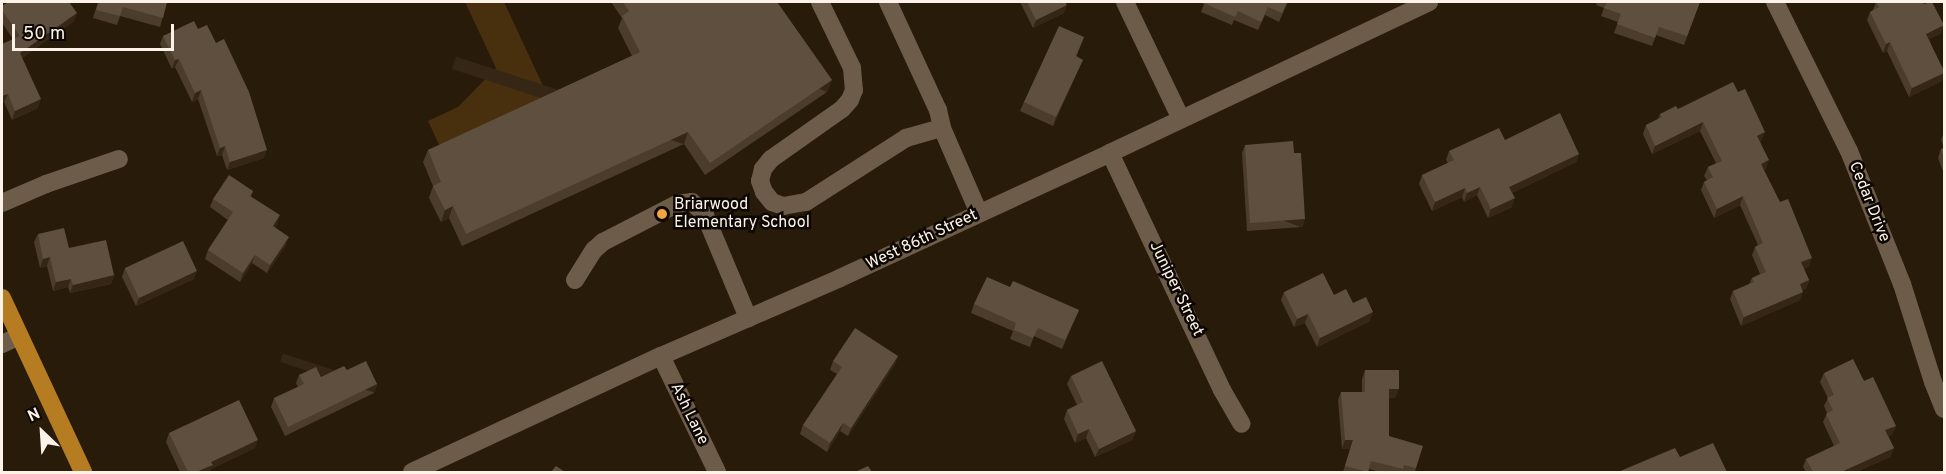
<!DOCTYPE html>
<html>
<head>
<meta charset="utf-8">
<style>
	body { margin:0 }
	#map { position:relative; width:1946px; height:474px; overflow:hidden; background:#291b0a; font-family:Overpass,sans-serif }
	div>[style] { position:absolute }
	[style*='--x'] { left:calc(var(--x)*1px); top:calc(var(--y)*1px); width:calc(var(--w)*1px); rotate:calc(var(--a)*1deg) }
	.green>* { inset:0; background:#482f0e }
	.minor>* { height:18px; margin:-9px; padding:0 9px; transform-origin:9px; border-radius:9px; background:#6e5c4a }
	.major>* { height:18px; margin:-9px; padding:0 9px; transform-origin:9px; border-radius:9px; background:#b57c22 }
	.wall>* { inset:0; background:#4b3c2b }
	.shaded-wall>* { inset:0; background:#362615; transform-origin:0 0 }
	.building>* { inset:0; background:#5e4f3f; transform-origin:0 0 }
	.dots>* { width:16px; height:16px; translate:-50% -50%; box-sizing:border-box; border:3px solid #0d0703; border-radius:50% }
	span { translate:-50% -50%; white-space:nowrap; text-align:center; line-height:1.15; -webkit-text-stroke:5px #0d0703; paint-order:stroke }
	.street-label { font-size:16px; color:#fcf2e7 }
	.poi-label { font-size:16px; color:#fcf2e7 }
	.left { translate:0 -50%; text-align:left }
	.frame { position:absolute; inset:0; border:3px solid #fcf2e7; pointer-events:none }
	.north { position:absolute; left:12px; top:402px; width:60px; height:60px; -webkit-text-stroke:4px #0d0703; paint-order:stroke; rotate:335deg; font-size:16px; font-weight:700; line-height:24px; text-align:center; color:#fcf2e7 }
	.north::after { content:''; display:block; margin:auto; width:21px; height:27px; background:#fcf2e7; clip-path:polygon(50% 0,100% 100%,50% 72%,0 100%) }
	.scale { position:absolute; left:12px; top:24px; width:162px; height:27px; box-sizing:border-box; border:3px solid #fcf2e7; border-top:0; padding-left:8px; font-size:18px; line-height:21px; white-space:nowrap; color:#fcf2e7; -webkit-text-stroke:4px #0d0703; paint-order:stroke }
</style>
</head>
<body>
<div id="map">
	<div class="green">
		<i style="clip-path:polygon(465px 2px,504px 2px,551px 103px,443px 153px,428px 121px,458px 107px,496px 68px)"></i>
	</div>
	<div class="minor">
		<i style="--x:820;--y:2;--w:73;--a:64.1"></i>
		<i style="--x:852;--y:68;--w:22;--a:85"></i>
		<i style="--x:854;--y:90;--w:11;--a:112"></i>
		<i style="--x:850;--y:100;--w:12;--a:132"></i>
		<i style="--x:842;--y:109;--w:87;--a:144.8"></i>
		<i style="--x:771;--y:159;--w:13;--a:129"></i>
		<i style="--x:763;--y:169;--w:12;--a:104"></i>
		<i style="--x:760;--y:181;--w:12;--a:70"></i>
		<i style="--x:764;--y:192;--w:13;--a:51"></i>
		<i style="--x:772;--y:202;--w:12;--a:20"></i>
		<i style="--x:783;--y:206;--w:23;--a:-10"></i>
		<i style="--x:806;--y:202;--w:119;--a:-32.6"></i>
		<i style="--x:906;--y:138;--w:37;--a:-16"></i>
		<i style="--x:888;--y:2;--w:119;--a:65.2"></i>
		<i style="--x:938;--y:110;--w:18;--a:77"></i>
		<i style="--x:942;--y:128;--w:93;--a:66.5"></i>
		<i style="--x:1125;--y:2;--w:130;--a:64.4"></i>
		<i style="--x:1775;--y:2;--w:166;--a:63.6"></i>
		<i style="--x:1849;--y:151;--w:143;--a:68.3"></i>
		<i style="--x:1902;--y:284;--w:103;--a:72.4"></i>
		<i style="--x:1933;--y:382;--w:29;--a:68"></i>
		<i style="--x:1110;--y:153;--w:262;--a:64.7"></i>
		<i style="--x:1222;--y:390;--w:39;--a:60"></i>
		<i style="--x:2;--y:203;--w:48;--a:-23.4"></i>
		<i style="--x:46;--y:184;--w:77;--a:-18.9"></i>
		<i style="--x:575;--y:280;--w:36;--a:-58"></i>
		<i style="--x:594;--y:250;--w:12;--a:-42"></i>
		<i style="--x:603;--y:242;--w:83;--a:-27.2"></i>
		<i style="--x:677;--y:204;--w:15;--a:-8"></i>
		<i style="--x:692;--y:202;--w:18;--a:45"></i>
		<i style="--x:705;--y:215;--w:112;--a:67.3"></i>
		<i style="--x:2;--y:344;--w:19;--a:-25"></i>
		<i style="--x:661;--y:356;--w:129;--a:64.2"></i>
		<i style="--x:412;--y:472;--w:275;--a:-25"></i>
		<i style="--x:661;--y:356;--w:195;--a:-23.5"></i>
		<i style="--x:840;--y:278;--w:298;--a:-24.8"></i>
		<i style="--x:1110;--y:153;--w:353;--a:-25.3"></i>
	</div>
	<div class="major">
		<i style="--x:2;--y:298;--w:192;--a:65"></i>
	</div>
	<div class="wall">
		<i style="clip-path:polygon(98px 2px,167px 2px,160px 27px,120px 16px,117px 25px,93px 18px)"></i>
		<i style="clip-path:polygon(611px 2px,777px 2px,832px 80px,827px 92px,705px 175px,684px 144px,462px 246px,449px 218px,441px 222px,429px 198px,433px 186px,423px 162px,428px 150px,632px 56px,618px 28px,622px 18px)"></i>
		<i style="clip-path:polygon(1020px 2px,1065px 2px,1064px 13px,1033px 28px)"></i>
		<i style="clip-path:polygon(1198px 2px,1288px 2px,1279px 22px,1265px 15px,1258px 30px,1234px 20px,1232px 25px,1201px 12px,1204px 4px)"></i>
		<i style="clip-path:polygon(1597px 2px,1700px 2px,1684px 45px,1656px 35px,1652px 46px,1614px 33px,1618px 22px,1601px 16px,1604px 8px,1596px 5px)"></i>
		<i style="clip-path:polygon(1876px 2px,1924px 4px,1944px 25px,1940px 34px,1929px 39px,1942px 81px,1909px 97px,1887px 51px,1883px 53px,1867px 20px,1870px 12px,1873px 10px)"></i>
		<i style="clip-path:polygon(2px 6px,74px 21px,22px 58px,38px 108px,12px 120px,4px 102px,13px 39px,2px 23px)"></i>
		<i style="clip-path:polygon(163px 36px,264px 158px,227px 170px,222px 155px,217px 156px,198px 99px,192px 102px,175px 67px,172px 69px,160px 44px)"></i>
		<i style="clip-path:polygon(1084px 37px,1076px 57px,1079px 68px,1053px 126px,1020px 111px,1024px 102px)"></i>
		<i style="clip-path:polygon(1678px 109px,1762px 140px,1760px 141px,1766px 169px,1763px 170px,1809px 266px,1804px 269px,1809px 280px,1806px 289px,1802px 290px,1800px 300px,1741px 326px,1730px 299px,1733px 291px,1749px 284px,1752px 278px,1760px 274px,1752px 255px,1755px 247px,1758px 245px,1740px 205px,1714px 218px,1701px 190px,1704px 182px,1707px 180px,1704px 176px,1708px 167px,1716px 163px,1700px 131px,1652px 154px,1643px 134px,1646px 125px,1658px 119px,1660px 114px)"></i>
		<i style="clip-path:polygon(1944px 132px,1944px 174px,1938px 158px,1941px 149px,1944px 148px,1941px 140px)"></i>
		<i style="clip-path:polygon(1505px 140px,1579px 154px,1576px 162px,1512px 193px,1512px 207px,1488px 218px,1477px 195px,1464px 202px,1462px 197px,1432px 211px,1419px 184px,1422px 175px,1448px 163px,1446px 160px,1449px 151px)"></i>
		<i style="clip-path:polygon(1245px 145px,1294px 153px,1305px 219px,1302px 227px,1247px 231px,1242px 153px)"></i>
		<i style="clip-path:polygon(253px 191px,251px 197px,277px 224px,275px 227px,286px 245px,267px 273px,252px 263px,240px 282px,205px 259px,208px 250px,228px 220px,210px 207px,213px 199px)"></i>
		<i style="clip-path:polygon(38px 234px,69px 248px,114px 275px,111px 284px,70px 293px,68px 287px,53px 291px,47px 266px,40px 268px,34px 242px)"></i>
		<i style="clip-path:polygon(125px 268px,194px 279px,136px 306px,122px 277px)"></i>
		<i style="clip-path:polygon(1010px 287px,1079px 310px,1062px 349px,1034px 336px,1030px 347px,1010px 339px,1013px 331px,971px 313px,974px 304px)"></i>
		<i style="clip-path:polygon(1284px 292px,1334px 295px,1353px 303px,1370px 321px,1317px 347px,1305px 323px,1294px 327px,1281px 300px)"></i>
		<i style="clip-path:polygon(898px 356px,895px 364px,848px 436px,840px 431px,827px 452px,800px 434px,803px 425px,837px 374px,830px 370px,833px 361px)"></i>
		<i style="clip-path:polygon(347px 370px,377px 384px,374px 393px,285px 436px,271px 407px,274px 398px,298px 387px,296px 383px,299px 375px,321px 377px)"></i>
		<i style="clip-path:polygon(1365px 370px,1396px 397px,1389px 398px,1389px 436px,1416px 468px,1415px 472px,1380px 472px,1369px 469px,1368px 472px,1343px 472px,1350px 449px,1342px 449px,1338px 400px,1341px 392px,1362px 392px,1362px 379px)"></i>
		<i style="clip-path:polygon(1824px 373px,1864px 381px,1896px 426px,1892px 434px,1888px 436px,1894px 448px,1890px 457px,1856px 472px,1806px 472px,1803px 467px,1806px 459px,1834px 446px,1823px 422px,1827px 413px,1824px 406px,1828px 398px,1820px 382px)"></i>
		<i style="clip-path:polygon(1071px 376px,1136px 431px,1132px 440px,1095px 457px,1086px 438px,1075px 443px,1064px 419px,1067px 410px,1077px 405px,1067px 384px)"></i>
		<i style="clip-path:polygon(169px 433px,255px 448px,211px 469px,210px 472px,180px 472px,166px 442px)"></i>
	</div>
	<div class="shaded-wall">
		<i style="clip-path:polygon(1067px 5px,1064px 13px,1033px 28px,1036px 20px)"></i>
		<i style="clip-path:polygon(77px 13px,74px 21px,17px 62px,20px 53px)"></i>
		<i style="clip-path:polygon(1944px 25px,1940px 34px,1923px 42px,1926px 34px)"></i>
		<i style="clip-path:polygon(1890px 42px,1887px 51px,1883px 53px,1886px 44px)"></i>
		<i style="clip-path:polygon(179px 59px,175px 67px,172px 69px,175px 60px)"></i>
		<i style="clip-path:polygon(1083px 60px,1079px 68px,1053px 126px,1056px 117px)"></i>
		<i style="clip-path:polygon(1944px 73px,1942px 81px,1909px 97px,1912px 88px)"></i>
		<i style="left:832px;top:80px;width:13px;height:148px;rotate:113deg"></i>
		<i style="clip-path:polygon(201px 90px,198px 99px,192px 102px,195px 93px)"></i>
		<i style="clip-path:polygon(8px 94px,4px 102px,2px 103px,2px 96px)"></i>
		<i style="clip-path:polygon(41px 99px,38px 108px,12px 120px,15px 111px)"></i>
		<i style="clip-path:polygon(1703px 122px,1700px 131px,1652px 154px,1655px 146px)"></i>
		<i style="left:688px;top:132px;width:13px;height:244px;rotate:108deg"></i>
		<i style="clip-path:polygon(1765px 132px,1762px 140px,1754px 144px,1757px 136px)"></i>
		<i style="clip-path:polygon(225px 146px,222px 155px,217px 156px,220px 148px)"></i>
		<i style="clip-path:polygon(267px 150px,264px 158px,227px 170px,230px 162px)"></i>
		<i style="clip-path:polygon(1579px 154px,1576px 162px,1506px 196px,1509px 187px)"></i>
		<i style="clip-path:polygon(1769px 160px,1766px 169px,1757px 173px,1761px 164px)"></i>
		<i style="clip-path:polygon(1480px 187px,1477px 195px,1464px 202px,1467px 193px)"></i>
		<i style="clip-path:polygon(1465px 188px,1462px 197px,1432px 211px,1435px 202px)"></i>
		<i style="clip-path:polygon(1743px 196px,1740px 205px,1714px 218px,1717px 209px)"></i>
		<i style="clip-path:polygon(1515px 198px,1512px 207px,1488px 218px,1491px 209px)"></i>
		<i style="clip-path:polygon(453px 206px,449px 218px,441px 222px,445px 210px)"></i>
		<i style="clip-path:polygon(280px 215px,277px 224px,270px 235px,273px 226px)"></i>
		<i style="left:1305px;top:219px;width:9px;height:55px;rotate:111deg"></i>
		<i style="clip-path:polygon(289px 237px,286px 245px,267px 273px,270px 265px)"></i>
		<i style="clip-path:polygon(255px 255px,252px 263px,240px 282px,243px 273px)"></i>
		<i style="clip-path:polygon(50px 257px,47px 266px,40px 268px,43px 259px)"></i>
		<i style="clip-path:polygon(1812px 258px,1809px 266px,1798px 271px,1801px 262px)"></i>
		<i style="clip-path:polygon(197px 271px,194px 279px,136px 306px,139px 298px)"></i>
		<i style="clip-path:polygon(114px 275px,111px 284px,70px 293px,73px 285px)"></i>
		<i style="clip-path:polygon(71px 279px,68px 287px,53px 291px,56px 282px)"></i>
		<i style="clip-path:polygon(1809px 280px,1806px 289px,1796px 293px,1800px 284px)"></i>
		<i style="clip-path:polygon(1803px 292px,1800px 300px,1741px 326px,1744px 317px)"></i>
		<i style="clip-path:polygon(1373px 312px,1370px 321px,1317px 347px,1320px 338px)"></i>
		<i style="clip-path:polygon(1308px 314px,1305px 323px,1294px 327px,1297px 319px)"></i>
		<i style="clip-path:polygon(898px 356px,895px 364px,848px 436px,851px 428px)"></i>
		<i style="left:377px;top:384px;width:9px;height:99px;rotate:108deg"></i>
		<i style="clip-path:polygon(1389px 389px,1399px 389px,1396px 397px,1386px 398px)"></i>
		<i style="clip-path:polygon(843px 423px,840px 431px,827px 452px,830px 443px)"></i>
		<i style="clip-path:polygon(1896px 426px,1892px 434px,1882px 439px,1885px 430px)"></i>
		<i style="clip-path:polygon(1089px 429px,1086px 438px,1075px 443px,1078px 434px)"></i>
		<i style="clip-path:polygon(1136px 431px,1132px 440px,1095px 457px,1099px 449px)"></i>
		<i style="clip-path:polygon(258px 440px,255px 448px,211px 469px,210px 472px,196px 472px,211px 462px)"></i>
		<i style="clip-path:polygon(1345px 440px,1353px 440px,1350px 449px,1342px 449px)"></i>
		<i style="clip-path:polygon(1894px 448px,1890px 457px,1856px 472px,1841px 472px)"></i>
	</div>
	<div class="building">
		<i style="clip-path:polygon(8px 2px,69px 2px,77px 13px,20px 53px,41px 99px,15px 111px,8px 94px,2px 96px,2px 44px,20px 36px,2px 10px,2px 6px)"></i>
		<i style="clip-path:polygon(99px 2px,167px 2px,163px 18px,123px 7px,120px 16px,96px 10px)"></i>
		<i style="clip-path:polygon(623px 2px,777px 2px,832px 80px,710px 163px,688px 132px,466px 234px,453px 206px,445px 210px,433px 186px,441px 182px,428px 150px,640px 52px,622px 16px,629px 11px)"></i>
		<i style="clip-path:polygon(1027px 2px,1065px 2px,1067px 5px,1036px 20px)"></i>
		<i style="clip-path:polygon(1205px 2px,1287px 2px,1282px 13px,1268px 7px,1261px 22px,1238px 11px,1235px 17px,1204px 3px)"></i>
		<i style="clip-path:polygon(1607px 2px,1700px 2px,1687px 36px,1659px 27px,1655px 38px,1617px 24px,1621px 14px,1604px 8px)"></i>
		<i style="clip-path:polygon(1876px 2px,1923px 2px,1924px 4px,1930px 2px,1932px 2px,1944px 25px,1926px 34px,1944px 71px,1944px 73px,1912px 88px,1890px 42px,1886px 44px,1870px 12px,1879px 7px)"></i>
		<i style="clip-path:polygon(194px 21px,198px 29px,207px 25px,216px 43px,224px 39px,249px 92px,267px 150px,230px 162px,225px 146px,220px 148px,201px 90px,195px 93px,179px 59px,175px 60px,163px 36px)"></i>
		<i style="clip-path:polygon(1059px 26px,1084px 37px,1076px 56px,1083px 60px,1056px 117px,1024px 102px)"></i>
		<i style="clip-path:polygon(1733px 82px,1738px 92px,1745px 89px,1765px 132px,1757px 136px,1769px 160px,1761px 164px,1780px 202px,1788px 199px,1812px 258px,1801px 262px,1809px 280px,1800px 284px,1803px 292px,1744px 317px,1733px 291px,1754px 282px,1752px 278px,1766px 272px,1755px 247px,1763px 243px,1743px 196px,1717px 209px,1704px 182px,1713px 177px,1708px 167px,1722px 161px,1703px 122px,1655px 146px,1646px 125px,1662px 117px,1660px 114px,1676px 106px,1678px 109px)"></i>
		<i style="clip-path:polygon(1560px 113px,1579px 154px,1509px 187px,1515px 198px,1491px 209px,1480px 187px,1467px 193px,1465px 188px,1435px 202px,1422px 175px,1454px 160px,1449px 151px,1499px 128px,1505px 140px)"></i>
		<i style="clip-path:polygon(1293px 141px,1294px 153px,1301px 153px,1305px 219px,1250px 223px,1245px 145px)"></i>
		<i style="clip-path:polygon(1944px 148px,1944px 158px,1941px 149px)"></i>
		<i style="clip-path:polygon(229px 175px,253px 191px,250px 196px,280px 215px,273px 226px,289px 237px,270px 265px,255px 255px,243px 273px,208px 250px,233px 212px,213px 199px)"></i>
		<i style="clip-path:polygon(64px 228px,69px 248px,106px 240px,114px 275px,73px 285px,71px 279px,56px 282px,50px 257px,43px 259px,38px 234px)"></i>
		<i style="left:183px;top:241px;width:33px;height:64px;rotate:65deg"></i>
		<i style="clip-path:polygon(1323px 273px,1334px 295px,1346px 289px,1353px 303px,1366px 297px,1373px 312px,1320px 338px,1308px 314px,1297px 319px,1284px 292px)"></i>
		<i style="clip-path:polygon(987px 277px,1010px 287px,1013px 281px,1079px 310px,1065px 340px,1038px 328px,1033px 338px,1014px 330px,1016px 323px,974px 304px)"></i>
		<i style="clip-path:polygon(855px 328px,898px 356px,851px 428px,843px 423px,830px 443px,803px 425px,842px 367px,833px 361px)"></i>
		<i style="clip-path:polygon(1853px 359px,1864px 381px,1873px 377px,1896px 426px,1885px 430px,1894px 448px,1841px 472px,1813px 472px,1806px 459px,1840px 443px,1826px 414px,1833px 410px,1827px 398px,1834px 395px,1824px 373px)"></i>
		<i style="clip-path:polygon(366px 361px,377px 384px,288px 427px,274px 398px,304px 384px,299px 375px,316px 367px,321px 377px,344px 366px,347px 370px)"></i>
		<i style="clip-path:polygon(1102px 361px,1136px 431px,1099px 449px,1089px 429px,1078px 434px,1067px 410px,1083px 402px,1071px 376px)"></i>
		<i style="clip-path:polygon(1365px 370px,1399px 370px,1399px 389px,1389px 389px,1389px 436px,1423px 446px,1416px 468px,1404px 465px,1403px 469px,1371px 461px,1368px 472px,1345px 466px,1353px 440px,1345px 440px,1341px 392px,1365px 392px)"></i>
		<i style="clip-path:polygon(239px 400px,258px 440px,211px 462px,213px 465px,196px 472px,188px 472px,169px 433px)"></i>
		<i style="clip-path:polygon(1713px 443px,1727px 472px,1618px 472px,1675px 448px,1680px 457px)"></i>
		<i style="clip-path:polygon(556px 466px,565px 472px,551px 472px)"></i>
		<i style="clip-path:polygon(868px 466px,872px 472px,855px 472px)"></i>
	</div>
	<div class="dots">
		<i style="left:662px;top:214px;background:#f2a541"></i>
	</div>
	<div class="street-label">
		<span style="left:1869px;top:202px;rotate:68deg">Cedar Drive</span>
		<span style="left:922px;top:240px;rotate:-25deg">West 86th Street</span>
		<span style="left:1176px;top:289px;rotate:64deg">Juniper Street</span>
		<span style="left:689px;top:414px;rotate:64deg">Ash Lane</span>
	</div>
	<div class="poi-label">
		<span class="left" style="left:674px;top:214px">Briarwood<br>Elementary School</span>
	</div>
	<div class="frame"></div>
	<div class="north">N</div>
	<div class="scale">50 m</div>
</div>
</body>
</html>
